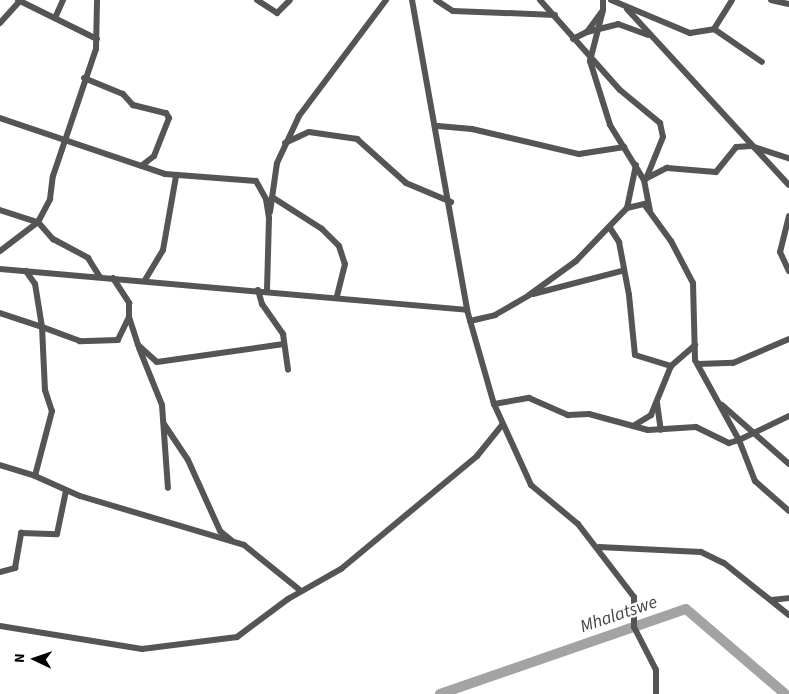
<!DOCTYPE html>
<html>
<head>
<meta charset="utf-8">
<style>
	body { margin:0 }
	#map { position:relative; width:789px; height:694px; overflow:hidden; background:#fff; font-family:"Source Sans 3",sans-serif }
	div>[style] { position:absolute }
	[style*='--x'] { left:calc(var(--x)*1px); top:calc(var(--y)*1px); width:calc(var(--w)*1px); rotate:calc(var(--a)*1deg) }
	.river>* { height:10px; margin:-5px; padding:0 5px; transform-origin:5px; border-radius:5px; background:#a3a3a3 }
	.minor>* { height:6px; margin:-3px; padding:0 3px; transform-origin:3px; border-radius:3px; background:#555 }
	span { translate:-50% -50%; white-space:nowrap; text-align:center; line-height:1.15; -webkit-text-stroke:4.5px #fff; paint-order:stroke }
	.water-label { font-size:18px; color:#444; font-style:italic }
	.north { position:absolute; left:10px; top:634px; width:50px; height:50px; -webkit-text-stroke:4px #fff; paint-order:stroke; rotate:273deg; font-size:14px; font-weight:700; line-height:20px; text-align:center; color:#000 }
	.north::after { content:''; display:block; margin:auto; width:18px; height:22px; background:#000; clip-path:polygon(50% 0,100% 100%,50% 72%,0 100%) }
</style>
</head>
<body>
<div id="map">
	<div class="river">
		<i style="--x:440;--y:694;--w:260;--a:-19.1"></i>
		<i style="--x:686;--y:609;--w:130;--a:40.6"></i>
	</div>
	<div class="minor">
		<i style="--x:18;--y:0;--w:88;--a:26.3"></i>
		<i style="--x:257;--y:0;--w:24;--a:33"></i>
		<i style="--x:277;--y:13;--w:18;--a:-45"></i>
		<i style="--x:412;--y:0;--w:315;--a:79.9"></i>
		<i style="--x:467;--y:310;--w:98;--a:74"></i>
		<i style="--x:494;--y:404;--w:89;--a:65.4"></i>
		<i style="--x:531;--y:485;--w:61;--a:39.7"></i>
		<i style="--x:578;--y:524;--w:92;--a:52.5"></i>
		<i style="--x:634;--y:597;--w:30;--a:90"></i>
		<i style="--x:634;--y:627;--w:48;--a:62.9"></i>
		<i style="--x:656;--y:670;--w:24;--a:90"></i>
		<i style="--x:436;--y:0;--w:20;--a:33"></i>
		<i style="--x:453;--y:11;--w:102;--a:2.2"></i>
		<i style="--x:540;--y:0;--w:120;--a:48.4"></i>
		<i style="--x:620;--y:90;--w:52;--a:39.5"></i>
		<i style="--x:660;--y:123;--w:14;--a:78"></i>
		<i style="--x:663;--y:137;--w:45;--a:112"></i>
		<i style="--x:611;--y:0;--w:86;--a:22.7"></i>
		<i style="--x:690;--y:33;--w:24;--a:-9"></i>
		<i style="--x:714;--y:29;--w:34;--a:-58"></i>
		<i style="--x:771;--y:0;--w:18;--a:13"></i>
		<i style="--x:627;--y:9;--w:239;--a:47.4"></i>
		<i style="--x:603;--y:10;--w:53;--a:104.3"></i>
		<i style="--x:590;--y:61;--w:67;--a:72.6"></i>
		<i style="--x:610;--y:125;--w:65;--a:58.3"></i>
		<i style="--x:644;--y:180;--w:31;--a:79"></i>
		<i style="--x:55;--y:18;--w:20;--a:-66"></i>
		<i style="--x:0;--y:23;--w:31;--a:-48"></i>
		<i style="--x:714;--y:29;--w:58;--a:34.5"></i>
		<i style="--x:587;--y:32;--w:32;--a:-14"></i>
		<i style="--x:618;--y:24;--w:32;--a:20"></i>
		<i style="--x:573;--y:39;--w:16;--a:-27"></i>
		<i style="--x:587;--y:32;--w:27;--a:-54"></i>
		<i style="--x:603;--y:10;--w:10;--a:-90"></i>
		<i style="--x:84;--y:78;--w:42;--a:22.3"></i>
		<i style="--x:123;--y:94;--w:15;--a:48"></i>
		<i style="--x:133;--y:105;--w:34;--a:14"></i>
		<i style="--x:166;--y:113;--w:6;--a:59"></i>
		<i style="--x:169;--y:118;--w:41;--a:111.5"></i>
		<i style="--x:154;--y:156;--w:16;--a:142"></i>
		<i style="--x:0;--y:118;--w:174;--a:18.7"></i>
		<i style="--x:165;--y:174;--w:91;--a:4.4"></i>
		<i style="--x:256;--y:181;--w:21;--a:61"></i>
		<i style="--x:266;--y:199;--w:19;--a:81"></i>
		<i style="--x:269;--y:218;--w:73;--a:91.6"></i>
		<i style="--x:438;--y:126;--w:34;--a:5"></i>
		<i style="--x:472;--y:129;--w:110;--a:13.2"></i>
		<i style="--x:579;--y:154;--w:46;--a:-8.8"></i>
		<i style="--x:285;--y:143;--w:26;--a:-25"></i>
		<i style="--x:309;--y:132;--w:49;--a:8.3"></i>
		<i style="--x:357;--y:139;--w:66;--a:41.9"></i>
		<i style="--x:406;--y:183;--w:49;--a:22.9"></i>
		<i style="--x:645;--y:179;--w:25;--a:-27"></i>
		<i style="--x:667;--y:168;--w:49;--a:4.7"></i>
		<i style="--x:716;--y:172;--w:32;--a:-51"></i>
		<i style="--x:736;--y:147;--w:15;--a:-4"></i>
		<i style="--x:751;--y:146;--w:40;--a:18"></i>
		<i style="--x:272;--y:197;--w:59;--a:32.6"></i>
		<i style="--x:322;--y:229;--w:24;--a:45"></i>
		<i style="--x:339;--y:246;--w:19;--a:72"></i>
		<i style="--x:345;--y:264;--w:34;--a:104"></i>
		<i style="--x:627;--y:208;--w:44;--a:-78.2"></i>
		<i style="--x:0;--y:210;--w:40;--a:18"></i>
		<i style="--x:38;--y:222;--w:23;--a:49"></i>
		<i style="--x:53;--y:239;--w:40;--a:28"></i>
		<i style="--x:88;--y:258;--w:22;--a:58"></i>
		<i style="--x:270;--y:212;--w:49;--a:-81.9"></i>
		<i style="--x:277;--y:163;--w:52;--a:-64.9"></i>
		<i style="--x:299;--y:116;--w:145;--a:-53.1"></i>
		<i style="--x:789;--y:216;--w:37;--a:104"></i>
		<i style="--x:780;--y:252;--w:21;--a:65"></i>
		<i style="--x:610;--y:228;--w:17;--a:57"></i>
		<i style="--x:619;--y:242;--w:54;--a:79.3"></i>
		<i style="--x:629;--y:295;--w:60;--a:84.3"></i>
		<i style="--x:635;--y:355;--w:38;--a:17"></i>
		<i style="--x:0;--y:251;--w:48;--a:-37.3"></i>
		<i style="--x:38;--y:222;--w:26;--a:-62"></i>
		<i style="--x:50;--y:199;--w:23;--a:-83"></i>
		<i style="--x:53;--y:176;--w:134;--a:-71.3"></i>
		<i style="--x:96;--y:49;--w:49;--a:-88.8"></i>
		<i style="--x:0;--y:269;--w:469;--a:5"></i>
		<i style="--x:113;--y:278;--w:30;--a:57"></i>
		<i style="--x:129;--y:303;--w:14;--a:90"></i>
		<i style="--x:129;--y:317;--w:25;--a:116"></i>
		<i style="--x:118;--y:340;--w:38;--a:178"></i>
		<i style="--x:80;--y:341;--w:40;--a:-159.8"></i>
		<i style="--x:42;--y:327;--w:63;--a:87.3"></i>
		<i style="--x:45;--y:390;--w:22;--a:72"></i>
		<i style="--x:52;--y:411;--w:67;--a:104.7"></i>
		<i style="--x:35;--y:476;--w:49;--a:24"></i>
		<i style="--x:80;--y:496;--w:171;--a:16.6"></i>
		<i style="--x:244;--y:545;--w:73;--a:38.9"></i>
		<i style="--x:145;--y:280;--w:35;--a:-59"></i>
		<i style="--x:163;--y:250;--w:75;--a:-80"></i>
		<i style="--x:258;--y:290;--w:15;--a:74"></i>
		<i style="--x:262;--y:304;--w:37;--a:55"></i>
		<i style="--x:283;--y:334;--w:36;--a:82"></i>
		<i style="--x:533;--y:294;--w:91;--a:-14.6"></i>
		<i style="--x:0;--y:313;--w:44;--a:18.4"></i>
		<i style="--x:42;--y:327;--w:44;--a:-99.2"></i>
		<i style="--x:35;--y:284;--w:16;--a:-125"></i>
		<i style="--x:129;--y:317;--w:29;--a:72"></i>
		<i style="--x:138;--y:345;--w:25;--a:42"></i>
		<i style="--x:157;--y:362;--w:128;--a:-8.1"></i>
		<i style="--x:470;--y:321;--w:26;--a:-13"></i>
		<i style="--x:495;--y:315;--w:39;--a:-30"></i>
		<i style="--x:529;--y:295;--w:58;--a:-35.9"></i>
		<i style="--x:576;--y:261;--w:74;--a:-46.1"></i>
		<i style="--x:627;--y:208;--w:17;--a:-13"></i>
		<i style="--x:644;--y:204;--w:46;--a:53.9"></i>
		<i style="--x:671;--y:241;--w:47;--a:62.4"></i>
		<i style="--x:693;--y:283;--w:77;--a:88.5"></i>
		<i style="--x:695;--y:360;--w:91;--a:61.2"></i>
		<i style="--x:739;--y:440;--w:55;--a:-25.6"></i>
		<i style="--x:139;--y:348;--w:61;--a:68"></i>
		<i style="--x:162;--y:405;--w:83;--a:85.9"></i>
		<i style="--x:698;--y:364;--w:35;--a:-2"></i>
		<i style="--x:733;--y:363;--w:61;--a:-23.2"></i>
		<i style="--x:657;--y:403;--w:27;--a:82"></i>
		<i style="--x:494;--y:404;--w:36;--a:-10"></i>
		<i style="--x:529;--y:398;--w:43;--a:23.6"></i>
		<i style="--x:568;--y:415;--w:21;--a:-3"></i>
		<i style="--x:589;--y:414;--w:61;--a:15.2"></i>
		<i style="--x:648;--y:430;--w:48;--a:-3.6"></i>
		<i style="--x:696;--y:427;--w:37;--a:26"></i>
		<i style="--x:729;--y:443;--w:10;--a:-17"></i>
		<i style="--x:739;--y:440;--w:44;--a:68.7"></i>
		<i style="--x:755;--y:481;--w:45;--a:41.4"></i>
		<i style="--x:722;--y:405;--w:89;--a:41.4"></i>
		<i style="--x:164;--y:424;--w:43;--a:56.3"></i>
		<i style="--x:188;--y:460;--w:78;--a:65.7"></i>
		<i style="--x:220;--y:531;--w:14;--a:39"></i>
		<i style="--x:633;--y:426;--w:21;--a:-31"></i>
		<i style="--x:651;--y:415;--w:53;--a:-67.8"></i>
		<i style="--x:671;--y:366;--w:32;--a:-41"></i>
		<i style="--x:0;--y:465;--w:37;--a:17"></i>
		<i style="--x:599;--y:547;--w:102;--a:2.8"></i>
		<i style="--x:701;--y:552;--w:25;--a:26"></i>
		<i style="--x:724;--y:563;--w:83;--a:38.7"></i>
		<i style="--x:0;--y:572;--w:16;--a:-15"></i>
		<i style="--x:15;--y:568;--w:36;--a:-80"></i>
		<i style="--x:21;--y:533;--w:36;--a:2"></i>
		<i style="--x:57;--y:534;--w:44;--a:-78.2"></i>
		<i style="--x:771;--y:600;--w:18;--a:-6"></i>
		<i style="--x:0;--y:626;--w:144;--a:9.2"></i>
		<i style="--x:142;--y:649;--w:96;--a:-7.2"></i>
		<i style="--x:237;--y:637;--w:64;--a:-36.7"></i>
		<i style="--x:288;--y:599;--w:61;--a:-29.5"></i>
		<i style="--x:341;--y:569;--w:177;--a:-39.7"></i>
		<i style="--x:477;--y:456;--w:40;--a:-51"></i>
	</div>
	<div class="water-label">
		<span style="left:619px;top:615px;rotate:-19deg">Mhalatswe</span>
	</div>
	<div class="north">N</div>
</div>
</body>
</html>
